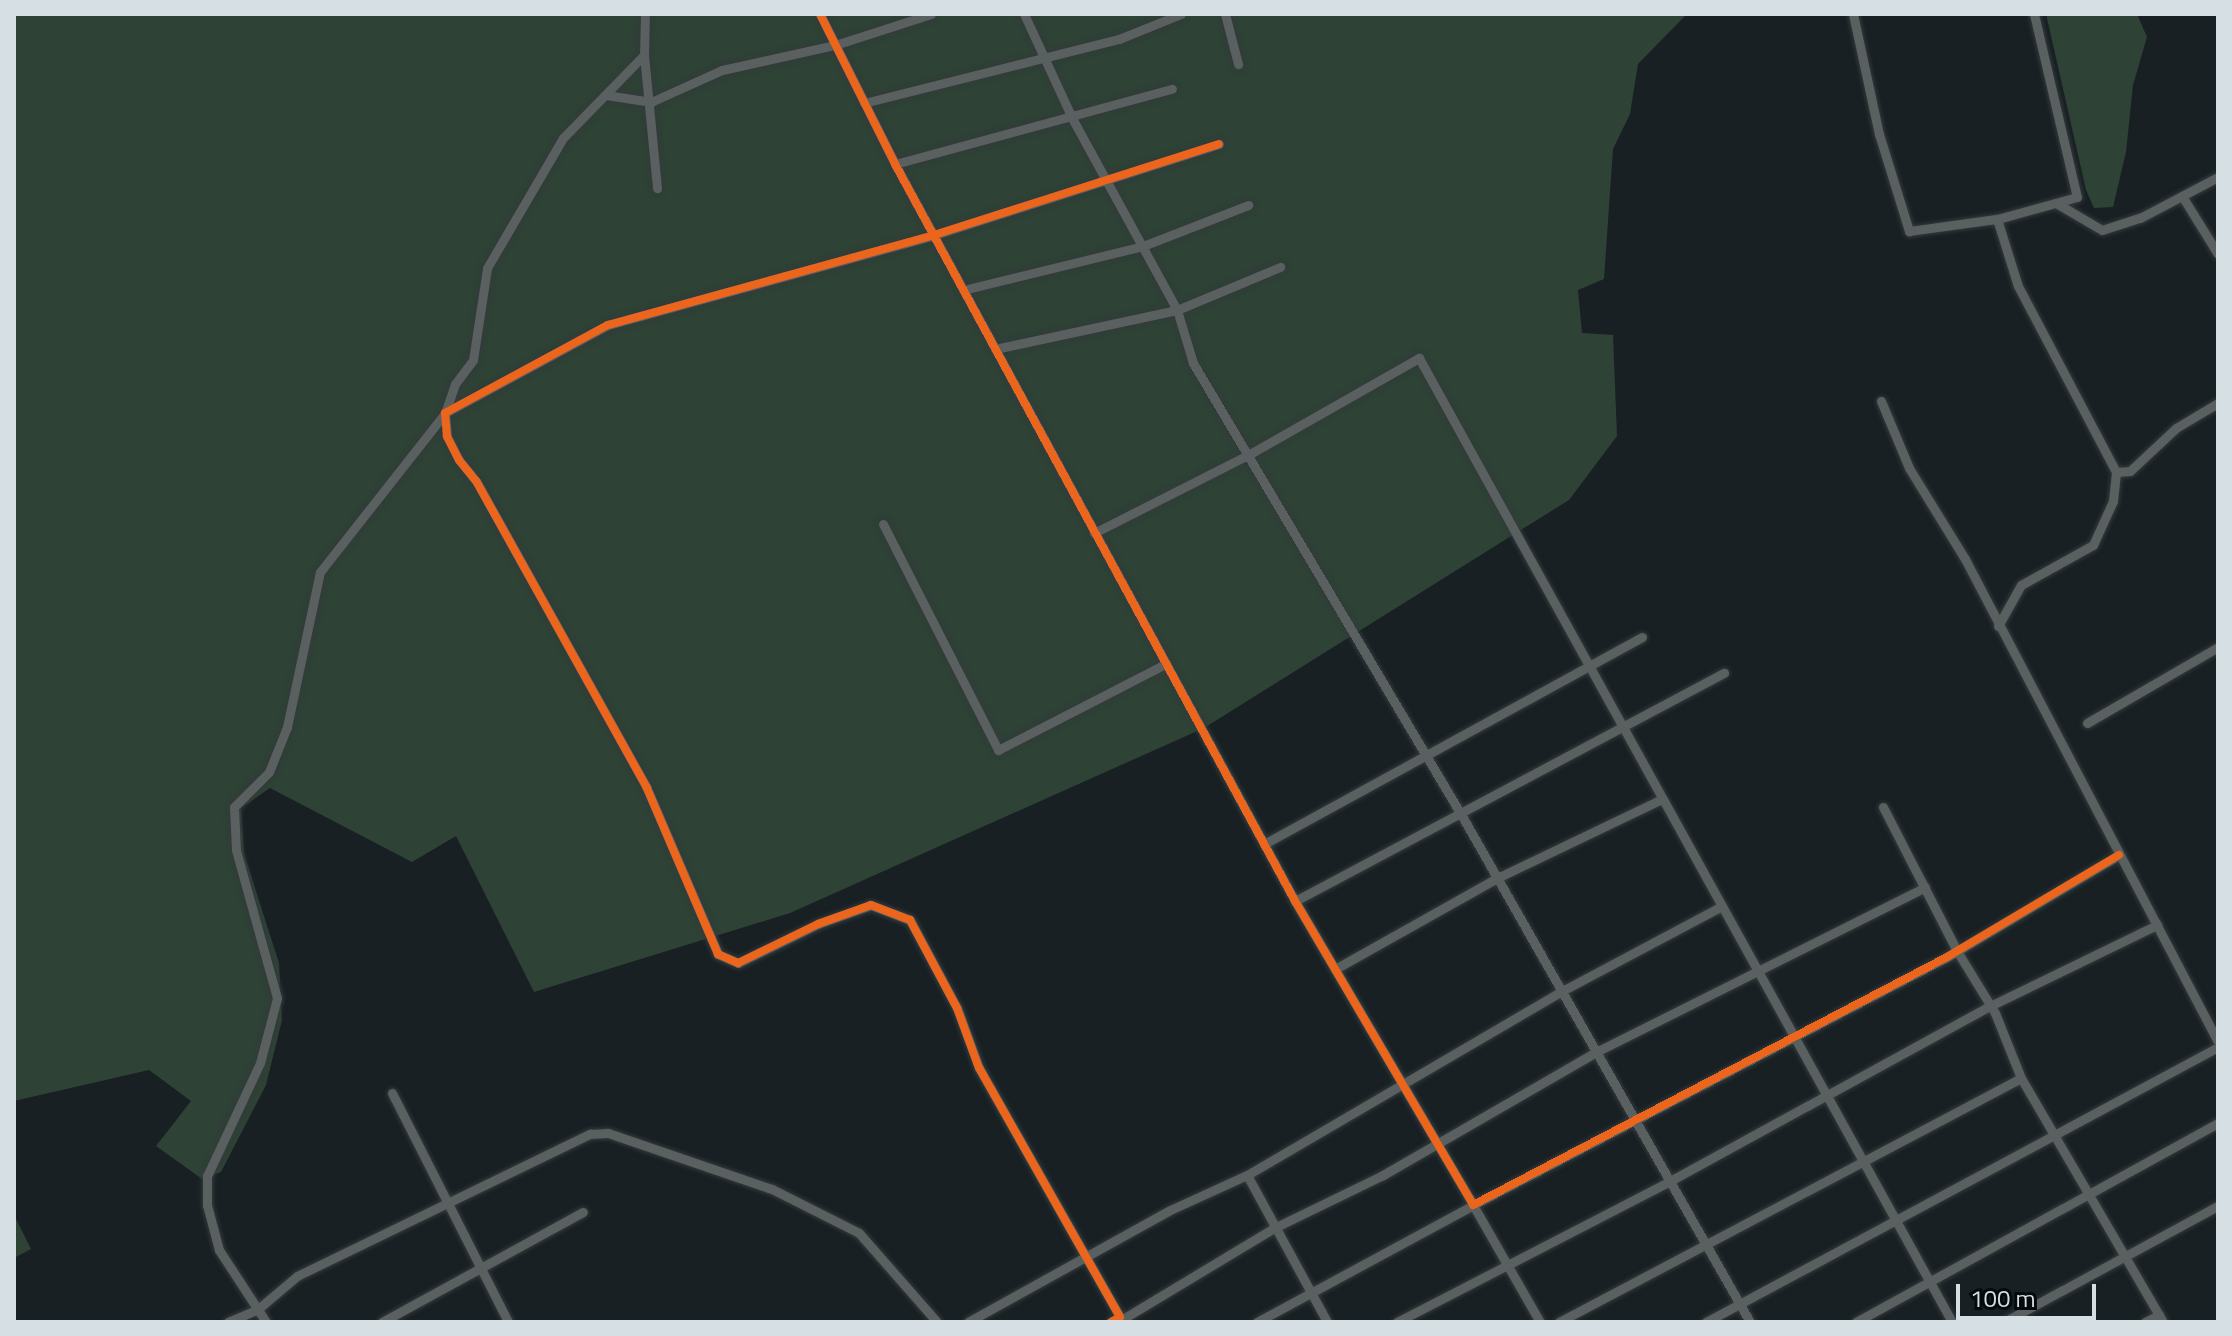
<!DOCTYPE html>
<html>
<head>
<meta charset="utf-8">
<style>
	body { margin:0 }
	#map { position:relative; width:2232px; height:1336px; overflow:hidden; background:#182023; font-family:"Titillium Web",sans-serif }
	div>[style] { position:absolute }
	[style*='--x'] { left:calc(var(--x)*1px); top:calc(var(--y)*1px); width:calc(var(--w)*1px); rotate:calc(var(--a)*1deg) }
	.green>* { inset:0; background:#2e4235 }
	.roads { filter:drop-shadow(0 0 2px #333a3d) drop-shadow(0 0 2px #333a3d) }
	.street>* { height:9px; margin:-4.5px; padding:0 4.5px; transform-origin:4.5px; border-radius:4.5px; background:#59605f }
	.cycleway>* { height:8px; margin:-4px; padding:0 4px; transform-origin:4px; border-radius:4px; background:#eb651d }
	span { translate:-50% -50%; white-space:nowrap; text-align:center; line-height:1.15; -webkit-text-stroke:6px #050a0d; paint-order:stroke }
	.frame { position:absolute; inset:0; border:16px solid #d6dfe3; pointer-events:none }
	.scale { position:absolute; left:1956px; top:1284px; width:140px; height:36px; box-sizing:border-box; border:4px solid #d6dfe3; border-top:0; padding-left:10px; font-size:24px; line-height:28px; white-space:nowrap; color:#d6dfe3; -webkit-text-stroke:6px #050a0d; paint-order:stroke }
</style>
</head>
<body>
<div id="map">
	<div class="green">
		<i style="clip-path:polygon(14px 14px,1687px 14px,1638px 64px,1630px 114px,1613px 149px,1604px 279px,1578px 290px,1582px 333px,1613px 335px,1617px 436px,1569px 500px,1204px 728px,790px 913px,534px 992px,456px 836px,412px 862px,270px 788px,241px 808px,244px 854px,279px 963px,282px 1020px,266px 1085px,221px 1172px,202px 1179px,156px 1146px,191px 1101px,149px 1070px,14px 1101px)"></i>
		<i style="clip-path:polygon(2046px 14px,2137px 14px,2147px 37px,2133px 85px,2126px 152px,2113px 207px,2094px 208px,2086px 190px)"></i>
		<i style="clip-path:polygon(14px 1215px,31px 1249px,14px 1258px)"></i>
	</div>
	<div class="roads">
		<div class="street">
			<i style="--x:820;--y:14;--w:168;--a:63.4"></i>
			<i style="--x:895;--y:164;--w:839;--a:61.51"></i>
			<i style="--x:1295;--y:901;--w:352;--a:59.6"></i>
			<i style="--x:1473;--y:1205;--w:535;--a:-27.62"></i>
			<i style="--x:1947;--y:957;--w:200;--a:-30.7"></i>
			<i style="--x:1024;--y:14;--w:115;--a:65.2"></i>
			<i style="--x:1072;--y:118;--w:219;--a:61.3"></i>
			<i style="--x:1177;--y:310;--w:55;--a:73.2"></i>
			<i style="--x:1193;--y:363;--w:527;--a:59.3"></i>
			<i style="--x:1462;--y:816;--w:582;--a:60.35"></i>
			<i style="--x:1225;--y:14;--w:52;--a:75.4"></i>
			<i style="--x:1853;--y:14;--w:123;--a:77.8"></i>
			<i style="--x:1879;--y:134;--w:102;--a:72.8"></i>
			<i style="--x:1909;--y:231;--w:89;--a:-7.8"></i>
			<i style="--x:2034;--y:14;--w:188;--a:76.8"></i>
			<i style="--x:2077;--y:197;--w:83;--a:164.6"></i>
			<i style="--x:1997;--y:219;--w:70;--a:72.6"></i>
			<i style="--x:2018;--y:286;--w:210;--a:62.2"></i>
			<i style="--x:644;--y:55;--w:134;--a:84.4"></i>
			<i style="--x:606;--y:95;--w:46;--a:8.8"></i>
			<i style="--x:651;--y:102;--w:78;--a:-24.3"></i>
			<i style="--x:722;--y:70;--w:116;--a:-12.5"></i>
			<i style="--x:835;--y:45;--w:101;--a:-17.9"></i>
			<i style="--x:864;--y:103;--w:263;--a:-14.1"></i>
			<i style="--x:1119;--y:39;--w:67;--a:-22"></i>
			<i style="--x:895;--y:164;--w:287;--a:-15.2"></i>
			<i style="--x:2182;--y:196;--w:68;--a:58.2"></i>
			<i style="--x:2056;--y:203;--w:53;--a:30.4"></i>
			<i style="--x:2102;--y:230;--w:40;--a:-18"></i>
			<i style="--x:2140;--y:218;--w:88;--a:-27.7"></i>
			<i style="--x:963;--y:290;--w:185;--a:-13.7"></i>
			<i style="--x:1143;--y:246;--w:113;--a:-21.3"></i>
			<i style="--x:995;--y:349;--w:186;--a:-12.1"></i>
			<i style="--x:1177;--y:310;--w:112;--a:-22.7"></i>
			<i style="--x:1881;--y:401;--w:73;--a:67.3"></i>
			<i style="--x:1909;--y:468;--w:107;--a:58.4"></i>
			<i style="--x:1965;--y:559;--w:545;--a:62.35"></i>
			<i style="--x:883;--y:524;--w:254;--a:63"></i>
			<i style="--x:998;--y:750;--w:188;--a:-27.2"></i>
			<i style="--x:1094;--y:533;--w:173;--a:-26.9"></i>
			<i style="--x:1248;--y:455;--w:197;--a:-29.6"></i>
			<i style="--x:1419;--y:358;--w:1102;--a:61.06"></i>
			<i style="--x:1998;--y:626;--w:47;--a:-60.7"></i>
			<i style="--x:2021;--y:585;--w:82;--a:-29.1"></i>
			<i style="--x:2093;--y:545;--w:48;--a:-65.6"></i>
			<i style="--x:2113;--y:501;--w:29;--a:-84"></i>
			<i style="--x:2116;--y:472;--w:14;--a:-4"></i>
			<i style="--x:2130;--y:471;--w:63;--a:-43.1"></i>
			<i style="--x:2176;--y:428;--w:49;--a:-30.8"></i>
			<i style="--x:2087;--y:723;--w:151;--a:-30.1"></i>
			<i style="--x:1883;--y:807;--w:162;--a:62.8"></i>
			<i style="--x:1957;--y:951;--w:73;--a:58.5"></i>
			<i style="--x:1995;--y:1013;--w:70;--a:68.2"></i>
			<i style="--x:1264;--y:844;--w:431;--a:-28.7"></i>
			<i style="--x:1295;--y:901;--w:486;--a:-28"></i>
			<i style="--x:1335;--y:969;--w:186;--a:-29.3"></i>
			<i style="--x:1497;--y:878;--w:183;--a:-25.6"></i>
			<i style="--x:392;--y:1093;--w:257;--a:63.1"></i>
			<i style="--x:1247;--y:1175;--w:365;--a:-30.3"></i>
			<i style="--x:1562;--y:991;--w:181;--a:-28"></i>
			<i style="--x:1121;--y:1320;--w:181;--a:-31"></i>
			<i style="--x:1276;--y:1227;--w:119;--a:-25.9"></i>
			<i style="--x:1383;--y:1175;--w:246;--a:-30"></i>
			<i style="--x:1596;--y:1052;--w:368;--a:-26.6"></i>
			<i style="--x:228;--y:1322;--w:33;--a:-23"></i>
			<i style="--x:258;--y:1309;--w:51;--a:-40.2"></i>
			<i style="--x:297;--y:1276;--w:326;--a:-25.9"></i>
			<i style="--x:590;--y:1134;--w:18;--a:-3"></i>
			<i style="--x:608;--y:1133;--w:173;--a:18.9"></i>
			<i style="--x:772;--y:1189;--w:97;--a:26.8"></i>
			<i style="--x:859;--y:1233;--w:118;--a:48.8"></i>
			<i style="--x:266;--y:1322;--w:86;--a:-123.1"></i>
			<i style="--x:219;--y:1250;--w:47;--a:-104.9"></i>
			<i style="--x:207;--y:1205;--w:29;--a:-90"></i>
			<i style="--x:207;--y:1176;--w:125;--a:-64.9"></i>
			<i style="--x:260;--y:1063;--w:67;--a:-75.3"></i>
			<i style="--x:277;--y:998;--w:154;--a:-105.5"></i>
			<i style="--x:236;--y:850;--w:43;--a:-92.7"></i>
			<i style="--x:234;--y:807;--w:49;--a:-45"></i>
			<i style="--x:269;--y:772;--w:48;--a:-68.2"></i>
			<i style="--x:287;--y:727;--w:158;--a:-78"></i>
			<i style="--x:320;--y:572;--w:202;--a:-51.8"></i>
			<i style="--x:445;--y:413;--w:31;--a:-71"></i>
			<i style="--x:455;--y:384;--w:30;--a:-53"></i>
			<i style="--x:473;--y:360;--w:93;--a:-81.3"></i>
			<i style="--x:487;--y:268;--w:151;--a:-59.7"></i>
			<i style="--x:563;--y:138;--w:116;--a:-45.7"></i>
			<i style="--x:644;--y:55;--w:41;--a:-88.6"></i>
			<i style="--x:382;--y:1322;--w:229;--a:-28.7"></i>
			<i style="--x:968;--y:1322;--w:229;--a:-29"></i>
			<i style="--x:1168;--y:1211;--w:87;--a:-24.5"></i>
			<i style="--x:1247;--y:1175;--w:167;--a:61.4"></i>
			<i style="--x:1111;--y:1322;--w:10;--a:-29"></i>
			<i style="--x:1120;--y:1317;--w:286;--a:-119.5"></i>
			<i style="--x:979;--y:1068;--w:64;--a:-110.1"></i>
			<i style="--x:957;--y:1008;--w:100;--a:-118.1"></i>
			<i style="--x:910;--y:920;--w:42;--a:-159"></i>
			<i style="--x:871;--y:905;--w:56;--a:160.3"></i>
			<i style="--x:818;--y:924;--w:89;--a:154"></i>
			<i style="--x:738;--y:963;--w:22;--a:-156"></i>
			<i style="--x:718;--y:954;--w:181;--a:-113.2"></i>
			<i style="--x:647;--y:788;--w:351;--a:-119.1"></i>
			<i style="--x:476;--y:481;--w:27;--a:-129"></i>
			<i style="--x:459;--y:460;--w:27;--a:-117"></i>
			<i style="--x:447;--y:436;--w:23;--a:-95"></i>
			<i style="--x:445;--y:413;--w:185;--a:-28.4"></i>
			<i style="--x:608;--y:325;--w:338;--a:-15.4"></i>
			<i style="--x:934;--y:235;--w:299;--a:-17.7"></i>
			<i style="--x:1257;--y:1322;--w:246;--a:-28.4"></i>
			<i style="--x:1473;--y:1205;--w:135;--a:60.2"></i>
			<i style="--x:1397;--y:1322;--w:307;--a:-27.3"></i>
			<i style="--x:1670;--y:1181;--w:365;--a:-28.7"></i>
			<i style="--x:1990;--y:1006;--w:186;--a:-25.9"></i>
			<i style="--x:1559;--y:1322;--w:522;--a:-27.84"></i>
			<i style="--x:2021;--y:1078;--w:282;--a:59.8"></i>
			<i style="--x:1706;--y:1322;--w:581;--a:-28.24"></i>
			<i style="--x:1856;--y:1322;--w:413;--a:-28.8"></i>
			<i style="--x:2004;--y:1322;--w:243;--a:-28.5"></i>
			<i style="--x:2145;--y:1322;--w:16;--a:-27"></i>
		</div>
	</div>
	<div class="cycleway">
		<i style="--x:820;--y:14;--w:168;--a:63.4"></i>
		<i style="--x:895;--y:164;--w:839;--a:61.51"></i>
		<i style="--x:1295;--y:901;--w:352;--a:59.6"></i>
		<i style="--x:1473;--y:1205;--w:535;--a:-27.62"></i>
		<i style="--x:1947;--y:957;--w:200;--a:-30.7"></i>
		<i style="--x:1111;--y:1322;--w:10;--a:-29"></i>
		<i style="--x:1120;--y:1317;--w:286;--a:-119.5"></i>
		<i style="--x:979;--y:1068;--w:64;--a:-110.1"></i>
		<i style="--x:957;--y:1008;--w:100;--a:-118.1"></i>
		<i style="--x:910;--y:920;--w:42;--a:-159"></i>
		<i style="--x:871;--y:905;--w:56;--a:160.3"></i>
		<i style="--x:818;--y:924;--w:89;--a:154"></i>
		<i style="--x:738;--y:963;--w:22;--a:-156"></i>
		<i style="--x:718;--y:954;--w:181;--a:-113.2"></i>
		<i style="--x:647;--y:788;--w:351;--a:-119.1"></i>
		<i style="--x:476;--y:481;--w:27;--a:-129"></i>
		<i style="--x:459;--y:460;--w:27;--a:-117"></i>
		<i style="--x:447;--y:436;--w:23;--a:-95"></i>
		<i style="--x:445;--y:413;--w:185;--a:-28.4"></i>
		<i style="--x:608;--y:325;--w:338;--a:-15.4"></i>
		<i style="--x:934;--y:235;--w:299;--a:-17.7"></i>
	</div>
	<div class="frame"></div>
	<div class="scale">100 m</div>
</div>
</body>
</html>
